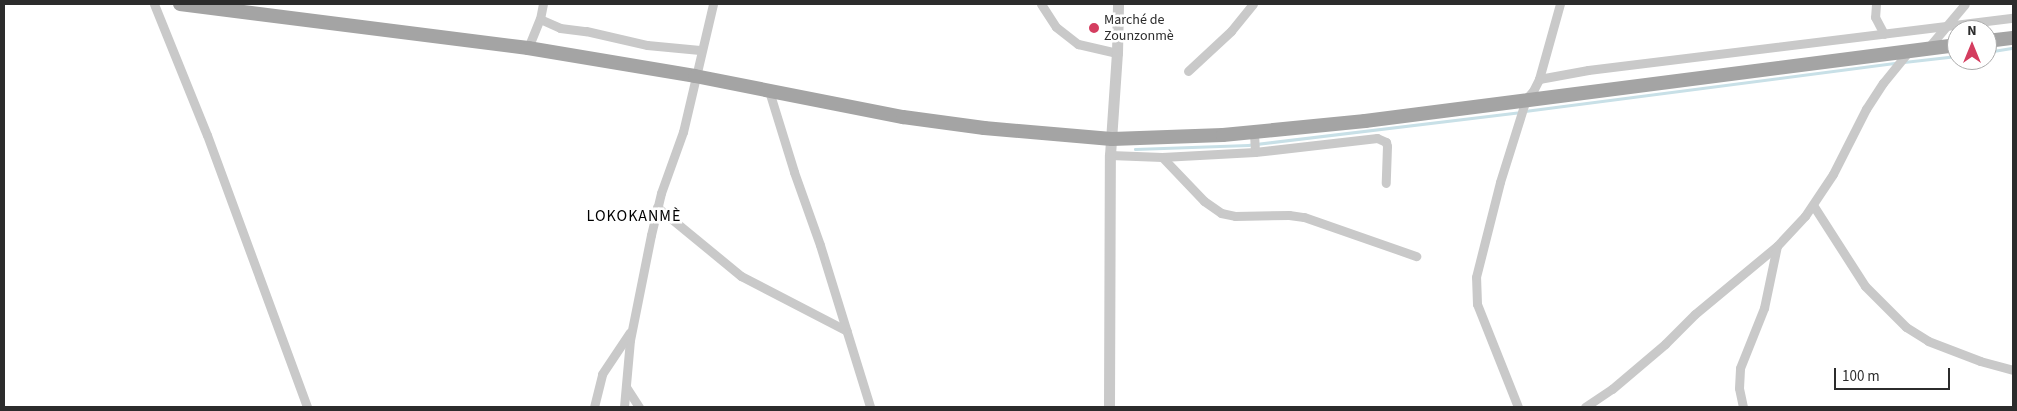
<!DOCTYPE html>
<html>
<head>
<meta charset="utf-8">
<style>
	body { margin:0 }
	#map { position:relative; width:2017px; height:411px; overflow:hidden; background:#fff; font-family:"Source Sans 3",sans-serif }
	div>[style] { position:absolute }
	[style*='--x'] { left:calc(var(--x)*1px); top:calc(var(--y)*1px); width:calc(var(--w)*1px); rotate:calc(var(--a)*1deg) }
	.stream>* { height:2.5px; margin:-1.25px; padding:0 1.25px; transform-origin:1.25px; border-radius:1.25px; background:#c8e0e7 }
	.minor>* { height:9px; margin:-4.5px; padding:0 4.5px; transform-origin:4.5px; border-radius:4.5px; background:#c9c9c9 }
	.tertiary>* { height:11px; margin:-5.5px; padding:0 5.5px; transform-origin:5.5px; border-radius:5.5px; background:#c9c9c9 }
	.primary>* { height:14px; margin:-7px; padding:0 7px; transform-origin:7px; border-radius:7px; background:#a4a4a4 }
	.dots>* { width:14px; height:14px; translate:-50% -50%; box-sizing:border-box; border:2px solid #fff; border-radius:50% }
	span { translate:-50% -50%; white-space:nowrap; text-align:center; line-height:1.15; -webkit-text-stroke:5px #fff; paint-order:stroke }
	.poi-label { font-size:14px; color:#2c2c2c }
	.left { translate:0 -50%; text-align:left }
	.quarter-label { font-size:16px; color:#000; letter-spacing:1px }
	.frame { position:absolute; inset:0; border:5px solid #2c2c2c; pointer-events:none }
	.north { position:absolute; left:1947px; top:20px; width:50px; height:50px; box-sizing:border-box; background:#fff; border:1px solid #ababab; border-radius:50%; rotate:0deg; font-size:14px; font-weight:700; line-height:20px; text-align:center; color:#2c2c2c }
	.north::after { content:''; display:block; margin:auto; width:18px; height:22px; background:#d43d5f; clip-path:polygon(50% 0,100% 100%,50% 72%,0 100%) }
	.scale { position:absolute; left:1834px; top:368px; width:116px; height:22px; box-sizing:border-box; border:2px solid #2c2c2c; border-top:0; padding-left:6px; font-size:15px; line-height:18px; white-space:nowrap; color:#2c2c2c; -webkit-text-stroke:4px #fff; paint-order:stroke }
</style>
</head>
<body>
<div id="map">
	<div class="stream">
		<i style="--x:1987;--y:52;--w:26;--a:-9"></i>
		<i style="--x:1904;--y:62;--w:53;--a:-6.5"></i>
		<i style="--x:1525;--y:111;--w:374;--a:-7.4"></i>
		<i style="--x:1135;--y:149;--w:113;--a:-2"></i>
		<i style="--x:1248;--y:145;--w:273;--a:-6.9"></i>
	</div>
	<div class="minor">
		<i style="--x:154;--y:4;--w:141;--a:68"></i>
		<i style="--x:207;--y:135;--w:290;--a:69.8"></i>
		<i style="--x:1041;--y:4;--w:27;--a:57"></i>
		<i style="--x:1056;--y:27;--w:28;--a:38"></i>
		<i style="--x:1078;--y:44;--w:40;--a:13"></i>
		<i style="--x:1876;--y:4;--w:13;--a:94"></i>
		<i style="--x:1875;--y:17;--w:19;--a:62"></i>
		<i style="--x:540;--y:19;--w:22;--a:24"></i>
		<i style="--x:560;--y:28;--w:26;--a:7"></i>
		<i style="--x:586;--y:31;--w:63;--a:12.9"></i>
		<i style="--x:647;--y:45;--w:53;--a:5.4"></i>
		<i style="--x:528;--y:48;--w:31;--a:-68"></i>
		<i style="--x:540;--y:19;--w:15;--a:-79"></i>
		<i style="--x:1928;--y:48;--w:57;--a:-49.9"></i>
		<i style="--x:1188;--y:71;--w:59;--a:-42.9"></i>
		<i style="--x:1231;--y:31;--w:35;--a:-51"></i>
		<i style="--x:1539;--y:79;--w:50;--a:-10.4"></i>
		<i style="--x:1588;--y:70;--w:428;--a:-7"></i>
		<i style="--x:769;--y:91;--w:85;--a:72.8"></i>
		<i style="--x:794;--y:172;--w:77;--a:70.4"></i>
		<i style="--x:820;--y:245;--w:170;--a:72.8"></i>
		<i style="--x:1254;--y:133;--w:19;--a:87"></i>
		<i style="--x:1110;--y:155;--w:52;--a:2.2"></i>
		<i style="--x:1162;--y:157;--w:93;--a:-3.1"></i>
		<i style="--x:1255;--y:152;--w:123;--a:-6.5"></i>
		<i style="--x:1377;--y:138;--w:10;--a:24"></i>
		<i style="--x:1386;--y:142;--w:4;--a:76"></i>
		<i style="--x:1387;--y:146;--w:37;--a:92"></i>
		<i style="--x:1162;--y:157;--w:61;--a:46.3"></i>
		<i style="--x:1204;--y:201;--w:21;--a:35"></i>
		<i style="--x:1221;--y:213;--w:14;--a:12"></i>
		<i style="--x:1235;--y:216;--w:54;--a:-1.1"></i>
		<i style="--x:1289;--y:215;--w:15;--a:8"></i>
		<i style="--x:1304;--y:217;--w:119;--a:19.2"></i>
		<i style="--x:1813;--y:205;--w:96;--a:57.3"></i>
		<i style="--x:1865;--y:286;--w:58;--a:45"></i>
		<i style="--x:1906;--y:327;--w:26;--a:32"></i>
		<i style="--x:1928;--y:341;--w:56;--a:21"></i>
		<i style="--x:1980;--y:361;--w:34;--a:15"></i>
		<i style="--x:657;--y:207;--w:109;--a:39.4"></i>
		<i style="--x:741;--y:276;--w:119;--a:27.4"></i>
		<i style="--x:626;--y:387;--w:24;--a:57"></i>
		<i style="--x:594;--y:407;--w:34;--a:-76"></i>
		<i style="--x:602;--y:374;--w:50;--a:-56.3"></i>
		<i style="--x:624;--y:407;--w:67;--a:-84.9"></i>
		<i style="--x:630;--y:340;--w:107;--a:-78.7"></i>
		<i style="--x:651;--y:235;--w:43;--a:-76.6"></i>
		<i style="--x:661;--y:193;--w:65;--a:-70.2"></i>
		<i style="--x:683;--y:132;--w:131;--a:-76.8"></i>
		<i style="--x:1518;--y:407;--w:111;--a:-111.7"></i>
		<i style="--x:1477;--y:304;--w:27;--a:-92"></i>
		<i style="--x:1476;--y:277;--w:98;--a:-75.8"></i>
		<i style="--x:1500;--y:182;--w:87;--a:-72.6"></i>
		<i style="--x:1526;--y:99;--w:11;--a:-49"></i>
		<i style="--x:1533;--y:91;--w:13;--a:-63"></i>
		<i style="--x:1539;--y:79;--w:78;--a:-74.4"></i>
		<i style="--x:1585;--y:407;--w:32;--a:-34"></i>
		<i style="--x:1612;--y:389;--w:70;--a:-40.3"></i>
		<i style="--x:1665;--y:344;--w:42;--a:-45"></i>
		<i style="--x:1695;--y:314;--w:107;--a:-39.7"></i>
		<i style="--x:1777;--y:246;--w:41;--a:-47"></i>
		<i style="--x:1805;--y:216;--w:50;--a:-56.3"></i>
		<i style="--x:1833;--y:174;--w:73;--a:-63.1"></i>
		<i style="--x:1866;--y:109;--w:31;--a:-57"></i>
		<i style="--x:1883;--y:83;--w:41;--a:-50.9"></i>
		<i style="--x:1743;--y:407;--w:19;--a:-102"></i>
		<i style="--x:1739;--y:388;--w:20;--a:-87"></i>
		<i style="--x:1740;--y:368;--w:65;--a:-68.2"></i>
		<i style="--x:1764;--y:308;--w:63;--a:-78.2"></i>
	</div>
	<div class="tertiary">
		<i style="--x:1109;--y:407;--w:252;--a:-89.8"></i>
		<i style="--x:1110;--y:155;--w:102;--a:-86.1"></i>
		<i style="--x:1117;--y:53;--w:49;--a:-88.8"></i>
	</div>
	<div class="primary">
		<i style="--x:180;--y:4;--w:351;--a:7.2"></i>
		<i style="--x:528;--y:48;--w:169;--a:9.5"></i>
		<i style="--x:695;--y:76;--w:212;--a:11.2"></i>
		<i style="--x:903;--y:117;--w:82;--a:7.7"></i>
		<i style="--x:984;--y:128;--w:128;--a:4.9"></i>
		<i style="--x:1112;--y:139;--w:111;--a:-2.1"></i>
		<i style="--x:1223;--y:135;--w:143;--a:-5.6"></i>
		<i style="--x:1365;--y:121;--w:597;--a:-7.32"></i>
		<i style="--x:1987;--y:41;--w:26;--a:-7"></i>
	</div>
	<div class="dots">
		<i style="left:1094px;top:28px;background:#d43d5f"></i>
	</div>
	<div class="poi-label">
		<span class="left" style="left:1104px;top:28px">Marché de<br>Zounzonmè</span>
	</div>
	<div class="quarter-label">
		<span style="left:634px;top:216px">LOKOKANMÈ</span>
	</div>
	<div class="frame"></div>
	<div class="north">N</div>
	<div class="scale">100 m</div>
</div>
</body>
</html>
